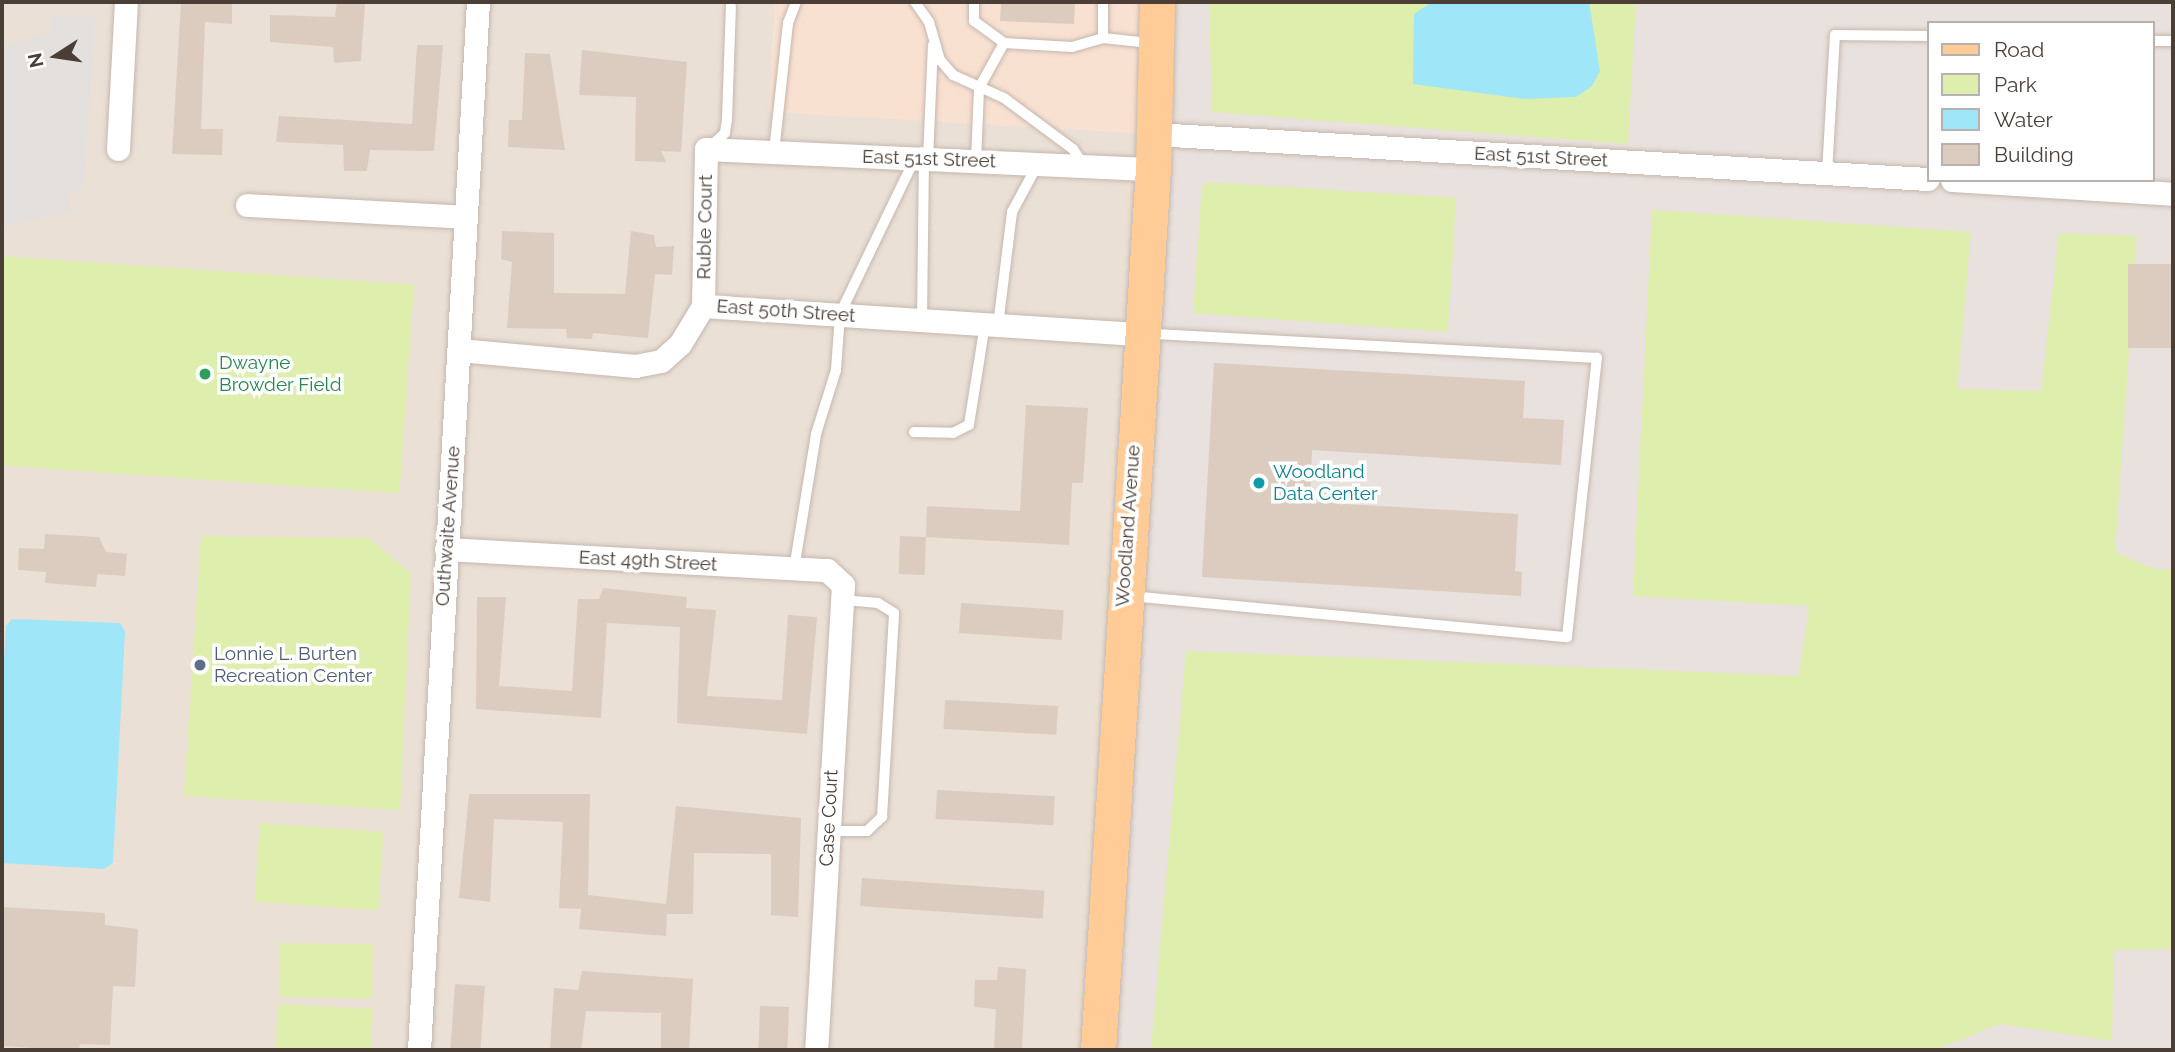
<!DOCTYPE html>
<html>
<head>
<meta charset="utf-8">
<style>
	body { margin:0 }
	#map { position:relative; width:2175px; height:1052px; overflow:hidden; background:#f6efe8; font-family:Raleway,sans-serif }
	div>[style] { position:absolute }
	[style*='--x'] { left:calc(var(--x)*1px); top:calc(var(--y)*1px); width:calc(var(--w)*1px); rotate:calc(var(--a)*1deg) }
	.residential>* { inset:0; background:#eae0d6 }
	.commercial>* { inset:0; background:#f9e1d2 }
	.industrial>* { inset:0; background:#e8e1dd }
	.green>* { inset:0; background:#deeead; transform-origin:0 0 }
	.parking>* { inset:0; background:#e4e0dd }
	.water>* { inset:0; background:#9fe6f8 }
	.building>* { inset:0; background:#dccbbf; transform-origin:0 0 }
	.roads { filter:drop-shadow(0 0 2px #c6b7ad) drop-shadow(0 0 2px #c6b7ad) }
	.lane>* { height:10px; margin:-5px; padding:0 5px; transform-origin:5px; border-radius:5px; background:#fff }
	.street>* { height:23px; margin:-11.5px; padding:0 11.5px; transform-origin:11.5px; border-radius:11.5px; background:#fff }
	.primary>* { height:35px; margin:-17.5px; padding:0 17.5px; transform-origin:17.5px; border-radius:17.5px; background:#ffcc98 }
	.dots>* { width:19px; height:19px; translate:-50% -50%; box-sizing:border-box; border:4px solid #fff; border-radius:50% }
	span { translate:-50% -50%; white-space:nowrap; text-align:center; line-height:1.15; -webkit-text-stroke:7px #fff; paint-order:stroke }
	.street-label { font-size:19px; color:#4a3e36 }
	.leisure-label { font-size:19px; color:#27864d }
	.left { translate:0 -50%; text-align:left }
	.culture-label { font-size:19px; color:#0d838f }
	.service-label { font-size:19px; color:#4e5e75 }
	.frame { position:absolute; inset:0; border:4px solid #4a3e36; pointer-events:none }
	.legend { position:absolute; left:1927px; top:21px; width:228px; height:161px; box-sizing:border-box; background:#fff; border:2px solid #b7b2af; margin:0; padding:9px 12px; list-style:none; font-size:21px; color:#4a3e36 }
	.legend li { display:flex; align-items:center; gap:14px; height:35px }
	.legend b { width:35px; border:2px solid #b7b2af }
	.north { position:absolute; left:21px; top:21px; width:70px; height:70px; -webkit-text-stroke:5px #fff; paint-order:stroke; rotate:258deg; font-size:19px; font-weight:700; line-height:28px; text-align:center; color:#4a3e36 }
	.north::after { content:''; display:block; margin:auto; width:24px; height:32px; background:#4a3e36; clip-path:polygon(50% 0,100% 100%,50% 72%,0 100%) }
</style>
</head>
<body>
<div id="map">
	<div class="residential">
		<i style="clip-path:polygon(2px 2px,775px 2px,769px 111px,1154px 134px,1098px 1050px,2px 1050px)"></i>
	</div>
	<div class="commercial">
		<i style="clip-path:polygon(775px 2px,1157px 2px,1154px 134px,769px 112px)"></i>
	</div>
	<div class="industrial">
		<i style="clip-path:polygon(evenodd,1157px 2px,2173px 2px,2173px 1050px,1098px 1050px,1157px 2px,1928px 23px,2152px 23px,2152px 180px,1928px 180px,1928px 23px)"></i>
	</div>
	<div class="green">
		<i style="clip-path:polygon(1209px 2px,1636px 2px,1628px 144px,1212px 112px)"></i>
		<i style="clip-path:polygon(1208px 182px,1456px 198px,1448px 332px,1193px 313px,1202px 186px)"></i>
		<i style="clip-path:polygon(1652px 210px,1971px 232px,1957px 389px,2041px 391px,2059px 233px,2137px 236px,2115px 552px,2154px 569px,2173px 570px,2173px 949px,2114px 950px,2112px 1041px,2000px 1024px,1935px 1050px,1151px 1050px,1186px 651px,1799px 676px,1809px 606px,1633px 596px)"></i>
		<i style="left:2px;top:256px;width:413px;height:209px;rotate:4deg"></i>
		<i style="clip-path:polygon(201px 536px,369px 538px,411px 574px,400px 810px,184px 796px)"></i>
		<i style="left:260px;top:823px;width:124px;height:79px;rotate:4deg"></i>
		<i style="left:280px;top:943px;width:93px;height:54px;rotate:1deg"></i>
		<i style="left:278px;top:1004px;width:95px;height:46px;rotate:3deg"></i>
	</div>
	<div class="parking">
		<i style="clip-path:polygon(49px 15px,96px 17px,83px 188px,66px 193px,71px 211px,2px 227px,2px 47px,50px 33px)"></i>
	</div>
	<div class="water">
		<i style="clip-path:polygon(1432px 2px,1589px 2px,1600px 71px,1592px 86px,1576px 97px,1525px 99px,1413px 84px,1414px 14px)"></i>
		<i style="clip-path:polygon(12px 619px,120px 623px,125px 631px,113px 863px,104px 869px,2px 863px,2px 693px,6px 626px)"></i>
	</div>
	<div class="building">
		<i style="clip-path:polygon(181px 2px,232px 2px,232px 24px,205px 22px,201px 129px,223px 129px,222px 155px,172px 154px)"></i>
		<i style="clip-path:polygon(337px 2px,365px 2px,361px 61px,334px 63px,333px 47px,270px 42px,270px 15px,335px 17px)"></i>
		<i style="clip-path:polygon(1001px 2px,1075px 2px,1074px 24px,1000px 21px)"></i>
		<i style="clip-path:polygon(417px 45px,443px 45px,434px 151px,370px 150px,367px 171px,344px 171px,343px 145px,276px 142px,279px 116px,412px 124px)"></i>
		<i style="clip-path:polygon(582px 50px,687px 62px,681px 152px,661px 151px,666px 162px,635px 161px,636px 97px,579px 95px)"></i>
		<i style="clip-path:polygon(525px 53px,550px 54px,565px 150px,508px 147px,509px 120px,522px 120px)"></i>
		<i style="clip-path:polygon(502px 231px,554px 233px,554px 293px,625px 294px,631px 231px,654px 235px,656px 247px,674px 246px,672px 275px,655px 274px,648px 338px,593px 333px,592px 339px,567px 338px,566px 329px,507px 328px,512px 262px,501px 259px)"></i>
		<i style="left:2128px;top:264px;width:44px;height:84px"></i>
		<i style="clip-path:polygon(1214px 363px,1525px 381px,1523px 418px,1564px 420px,1561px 465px,1312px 450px,1310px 502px,1518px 514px,1515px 571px,1522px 572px,1521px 596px,1202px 577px)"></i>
		<i style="clip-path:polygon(1026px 405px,1088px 408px,1083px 483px,1072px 483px,1069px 545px,926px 537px,927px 506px,1020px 511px)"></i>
		<i style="clip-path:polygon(45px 534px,99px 537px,106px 552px,127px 554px,125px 576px,97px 574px,96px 587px,45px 583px,46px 572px,18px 570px,19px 548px,44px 549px)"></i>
		<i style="left:900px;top:536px;width:26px;height:38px;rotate:2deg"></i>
		<i style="clip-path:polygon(603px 588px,687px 597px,686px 608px,716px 610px,707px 696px,782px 700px,788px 615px,817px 617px,807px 734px,677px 723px,680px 627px,607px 623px,601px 718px,476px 709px,477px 597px,506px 597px,499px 686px,572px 691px,578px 599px,599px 599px)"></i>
		<i style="left:961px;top:603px;width:103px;height:30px;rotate:4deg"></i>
		<i style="left:945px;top:700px;width:113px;height:29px;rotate:3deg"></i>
		<i style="left:937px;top:790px;width:118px;height:29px;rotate:3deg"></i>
		<i style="clip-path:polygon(469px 794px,590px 794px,588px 895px,666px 904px,676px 806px,801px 818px,798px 917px,771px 915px,771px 854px,694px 853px,693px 914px,667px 914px,666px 936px,579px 929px,581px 909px,559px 908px,563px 822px,494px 819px,490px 902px,459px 898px)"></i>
		<i style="left:862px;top:878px;width:183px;height:28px;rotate:4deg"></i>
		<i style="clip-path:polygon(2px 907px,105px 913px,105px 925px,138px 929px,135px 987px,113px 986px,110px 1045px,80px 1044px,79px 1050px,64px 1050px,4px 1046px)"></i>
		<i style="clip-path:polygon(998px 967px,1026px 969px,1022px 1050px,994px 1050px,996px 1009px,974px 1007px,975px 980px,997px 980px)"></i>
		<i style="clip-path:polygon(582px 971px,693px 979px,689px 1050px,661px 1050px,661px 1013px,586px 1011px,581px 1050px,550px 1050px,554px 988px,578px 990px)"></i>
		<i style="left:455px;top:984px;width:30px;height:66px;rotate:4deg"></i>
		<i style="left:760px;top:1006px;width:29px;height:44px;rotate:2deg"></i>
	</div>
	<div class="roads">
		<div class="lane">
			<i style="--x:915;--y:2;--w:24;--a:55"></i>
			<i style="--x:929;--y:22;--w:40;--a:74"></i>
			<i style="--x:940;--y:60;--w:20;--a:49"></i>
			<i style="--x:953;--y:75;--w:56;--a:24.3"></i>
			<i style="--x:1004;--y:98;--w:86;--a:36.5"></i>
			<i style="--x:1073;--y:149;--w:20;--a:57"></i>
			<i style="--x:974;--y:2;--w:19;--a:90"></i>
			<i style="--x:974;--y:21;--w:37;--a:36"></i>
			<i style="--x:1004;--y:43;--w:68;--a:3.4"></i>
			<i style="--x:1072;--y:47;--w:32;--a:-16"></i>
			<i style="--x:1103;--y:38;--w:47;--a:6.1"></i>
			<i style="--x:1103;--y:38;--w:36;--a:-90"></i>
			<i style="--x:2152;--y:41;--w:21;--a:0"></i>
			<i style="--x:711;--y:146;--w:19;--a:-43"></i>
			<i style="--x:725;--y:133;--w:14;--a:-82"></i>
			<i style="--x:727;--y:119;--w:113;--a:-88"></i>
			<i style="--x:774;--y:152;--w:130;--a:-83.8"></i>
			<i style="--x:788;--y:23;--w:22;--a:-69"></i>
			<i style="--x:928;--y:159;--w:114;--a:-87.5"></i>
			<i style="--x:976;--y:161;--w:73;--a:-87.6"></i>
			<i style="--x:979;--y:88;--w:51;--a:-60.9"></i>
			<i style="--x:1827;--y:173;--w:138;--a:-86.7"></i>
			<i style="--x:1835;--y:35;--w:93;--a:0.6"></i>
			<i style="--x:922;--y:320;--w:161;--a:-89.3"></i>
			<i style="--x:998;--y:325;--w:114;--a:-82.9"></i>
			<i style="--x:1012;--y:212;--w:55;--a:-61.6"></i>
			<i style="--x:914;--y:432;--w:39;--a:1"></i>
			<i style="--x:953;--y:433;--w:18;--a:-27"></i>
			<i style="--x:969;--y:425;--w:102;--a:-81"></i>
			<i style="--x:794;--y:569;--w:137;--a:-80.7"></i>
			<i style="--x:816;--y:434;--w:67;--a:-72.6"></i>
			<i style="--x:836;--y:370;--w:56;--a:-85.9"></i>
			<i style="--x:840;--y:314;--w:173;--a:-64.3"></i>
			<i style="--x:1130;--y:596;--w:439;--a:5.4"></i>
			<i style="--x:1567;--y:637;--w:281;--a:-83.9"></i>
			<i style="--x:1597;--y:358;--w:451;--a:-176.9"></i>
			<i style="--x:828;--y:831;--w:39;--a:0"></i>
			<i style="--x:867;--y:831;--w:21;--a:-43"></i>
			<i style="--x:882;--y:817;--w:204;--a:-86.6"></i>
			<i style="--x:894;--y:613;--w:19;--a:-148"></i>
			<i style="--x:878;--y:603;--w:36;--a:-175"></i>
		</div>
		<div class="street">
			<i style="--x:1154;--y:134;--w:775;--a:3.33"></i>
			<i style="--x:118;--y:149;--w:147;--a:-86.9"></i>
			<i style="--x:1952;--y:180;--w:221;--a:3.6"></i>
			<i style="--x:247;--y:205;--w:219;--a:3.1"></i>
			<i style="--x:703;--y:306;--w:439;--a:3.7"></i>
			<i style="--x:459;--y:350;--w:177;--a:5.2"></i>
			<i style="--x:635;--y:366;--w:26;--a:-11"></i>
			<i style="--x:661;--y:361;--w:25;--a:-42"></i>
			<i style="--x:680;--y:344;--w:44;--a:-58.8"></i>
			<i style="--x:703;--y:306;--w:157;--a:-88.9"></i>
			<i style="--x:706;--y:149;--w:447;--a:2.6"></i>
			<i style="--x:446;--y:549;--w:382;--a:3.2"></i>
			<i style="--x:827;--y:570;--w:22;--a:43"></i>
			<i style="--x:843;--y:585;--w:466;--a:93.3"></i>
			<i style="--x:419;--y:1050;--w:1050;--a:-86.78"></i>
		</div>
		<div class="primary">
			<i style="--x:1098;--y:1050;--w:883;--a:-86.43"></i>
			<i style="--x:1153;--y:169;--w:167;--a:-88.6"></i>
		</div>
	</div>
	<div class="dots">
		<i style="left:205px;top:374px;background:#2e9e5b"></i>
		<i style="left:1259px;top:483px;background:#0f9aa8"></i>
		<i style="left:200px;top:665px;background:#5c6f8a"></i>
	</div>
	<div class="street-label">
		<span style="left:1541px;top:157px;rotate:3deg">East 51st Street</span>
		<span style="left:929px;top:159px;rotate:2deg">East 51st Street</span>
		<span style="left:705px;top:227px;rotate:-89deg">Ruble Court</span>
		<span style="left:786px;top:311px;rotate:4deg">East 50th Street</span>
		<span style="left:448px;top:526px;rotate:-86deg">Outhwaite Avenue</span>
		<span style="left:1128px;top:526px;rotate:-86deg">Woodland Avenue</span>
		<span style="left:648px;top:561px;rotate:3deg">East 49th Street</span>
		<span style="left:829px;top:818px;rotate:-87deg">Case Court</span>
	</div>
	<div class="leisure-label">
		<span class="left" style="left:219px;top:374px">Dwayne<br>Browder Field</span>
	</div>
	<div class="culture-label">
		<span class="left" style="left:1273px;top:483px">Woodland<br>Data Center</span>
	</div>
	<div class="service-label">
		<span class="left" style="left:214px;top:665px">Lonnie L. Burten<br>Recreation Center</span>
	</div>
	<div class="frame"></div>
	<ul class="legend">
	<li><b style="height:9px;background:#ffcc98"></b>Road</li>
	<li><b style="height:19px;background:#deeead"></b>Park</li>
	<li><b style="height:19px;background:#9fe6f8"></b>Water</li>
	<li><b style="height:19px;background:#dccbbf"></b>Building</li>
	</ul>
	<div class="north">N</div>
</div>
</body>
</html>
